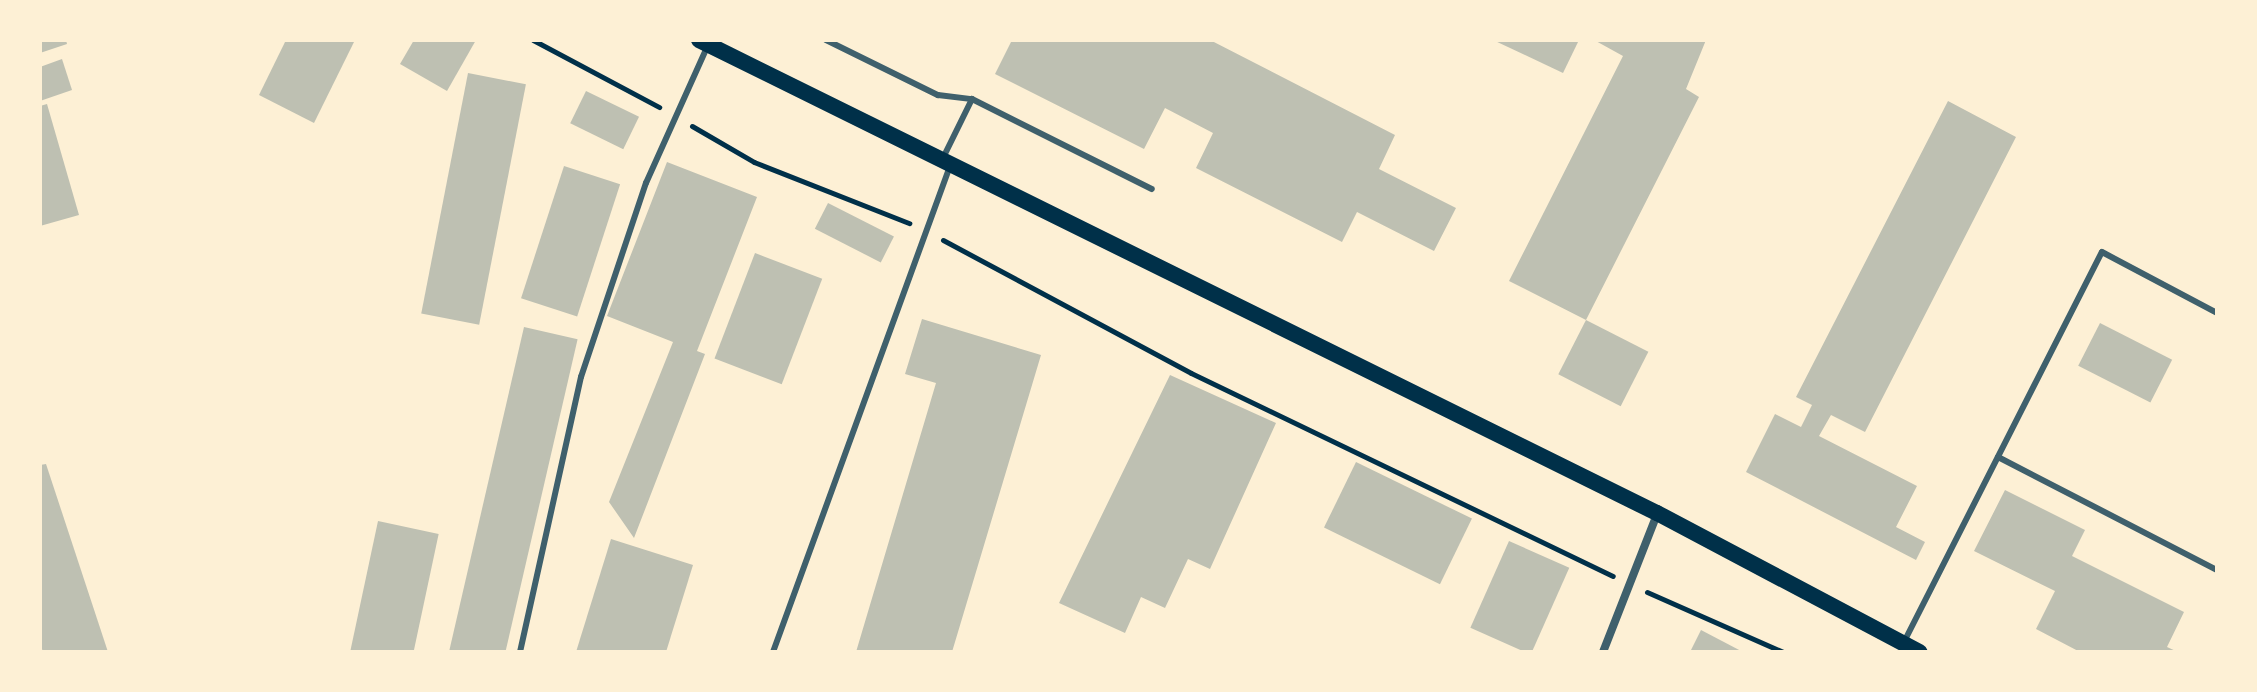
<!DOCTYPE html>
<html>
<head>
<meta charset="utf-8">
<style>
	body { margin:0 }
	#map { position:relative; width:2257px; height:692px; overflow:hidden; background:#fdf0d5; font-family:"PT Sans",sans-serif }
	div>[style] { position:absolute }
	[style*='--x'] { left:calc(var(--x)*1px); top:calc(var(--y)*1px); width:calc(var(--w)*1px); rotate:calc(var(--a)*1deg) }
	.building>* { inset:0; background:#bec0b2; transform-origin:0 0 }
	.path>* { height:5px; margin:-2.5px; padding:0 2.5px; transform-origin:2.5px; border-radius:2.5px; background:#003049 }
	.service>* { height:6px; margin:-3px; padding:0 3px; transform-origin:3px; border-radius:3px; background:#3f606c }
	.minor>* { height:8px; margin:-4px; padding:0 4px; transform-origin:4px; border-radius:4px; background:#3f606c }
	.secondary>* { height:16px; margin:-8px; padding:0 8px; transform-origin:8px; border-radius:8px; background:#003049 }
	span { translate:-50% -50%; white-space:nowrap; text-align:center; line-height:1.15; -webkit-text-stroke:8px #fdf0d5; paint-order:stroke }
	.frame { position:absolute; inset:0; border:42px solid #fdf0d5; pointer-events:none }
</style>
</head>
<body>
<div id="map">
	<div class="building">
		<i style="clip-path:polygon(40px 40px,66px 40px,67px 44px,40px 53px)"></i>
		<i style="clip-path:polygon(286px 40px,355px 40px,314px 123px,259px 95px)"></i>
		<i style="clip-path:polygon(414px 40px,476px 40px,447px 91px,400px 64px)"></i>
		<i style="clip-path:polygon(1012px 40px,1210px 40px,1395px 135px,1379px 169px,1456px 208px,1434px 251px,1357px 212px,1342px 242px,1196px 168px,1213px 133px,1165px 108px,1144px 149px,995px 74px)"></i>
		<i style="clip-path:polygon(1493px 40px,1579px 40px,1563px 73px)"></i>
		<i style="clip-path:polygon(1594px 40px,1706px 40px,1686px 89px,1699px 97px,1586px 320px,1509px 281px,1623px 56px)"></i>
		<i style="clip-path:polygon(62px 59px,72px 90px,40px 101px,40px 67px)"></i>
		<i style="left:468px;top:73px;width:59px;height:245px;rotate:11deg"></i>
		<i style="left:586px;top:91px;width:59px;height:36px;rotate:26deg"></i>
		<i style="clip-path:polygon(1948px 101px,2016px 137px,1865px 432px,1831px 415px,1819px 436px,1917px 486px,1896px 527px,1925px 542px,1916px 560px,1746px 472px,1775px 414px,1801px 427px,1812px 405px,1796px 397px)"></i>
		<i style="clip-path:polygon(47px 104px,79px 215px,40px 226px,40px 106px)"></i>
		<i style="clip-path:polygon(667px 162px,757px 197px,697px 351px,705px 354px,634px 538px,609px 502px,673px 342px,607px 316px)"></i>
		<i style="left:564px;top:166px;width:59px;height:139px;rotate:18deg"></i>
		<i style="left:828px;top:203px;width:74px;height:29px;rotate:27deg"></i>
		<i style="left:755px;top:253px;width:72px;height:113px;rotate:21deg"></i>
		<i style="clip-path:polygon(922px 319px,1041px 355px,952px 652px,856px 652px,936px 383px,905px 374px)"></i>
		<i style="left:1586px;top:320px;width:70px;height:61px;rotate:27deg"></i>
		<i style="left:2100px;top:323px;width:81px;height:48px;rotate:27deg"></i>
		<i style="left:524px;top:327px;width:55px;height:334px;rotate:13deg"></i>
		<i style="clip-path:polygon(1170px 375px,1276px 423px,1210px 569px,1188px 559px,1165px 608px,1141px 597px,1125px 633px,1059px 603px)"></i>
		<i style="left:1356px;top:462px;width:129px;height:73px;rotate:26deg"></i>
		<i style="clip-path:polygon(46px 464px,108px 652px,43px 652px,40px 643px,40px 465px)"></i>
		<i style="clip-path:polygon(2005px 490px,2085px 530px,2072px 556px,2184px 612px,2167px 647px,2178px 652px,2080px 652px,2036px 629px,2055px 591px,1974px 551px)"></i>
		<i style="left:378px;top:521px;width:62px;height:134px;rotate:12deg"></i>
		<i style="clip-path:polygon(611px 539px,693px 565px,666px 652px,576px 652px)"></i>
		<i style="left:1509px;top:541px;width:66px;height:95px;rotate:24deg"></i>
		<i style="clip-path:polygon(1701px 630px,1743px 652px,1690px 652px)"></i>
	</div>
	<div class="path">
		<i style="--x:533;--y:40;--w:143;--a:28"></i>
		<i style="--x:692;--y:126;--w:72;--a:30.1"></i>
		<i style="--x:754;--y:162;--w:167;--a:21.5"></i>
		<i style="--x:943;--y:240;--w:281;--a:28.2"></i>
		<i style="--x:1191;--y:373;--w:468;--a:25.7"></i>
		<i style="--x:1647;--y:592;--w:149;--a:23.8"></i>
	</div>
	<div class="service">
		<i style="--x:826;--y:40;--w:125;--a:26.2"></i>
		<i style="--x:938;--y:95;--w:34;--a:7"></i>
		<i style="--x:972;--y:99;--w:201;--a:26.6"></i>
		<i style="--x:942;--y:160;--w:68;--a:-63.8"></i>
		<i style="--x:1998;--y:457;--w:246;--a:27.3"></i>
		<i style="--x:1905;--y:640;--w:435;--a:-63.1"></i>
		<i style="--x:2102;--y:252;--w:130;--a:27.9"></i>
		<i style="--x:520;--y:652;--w:282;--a:-77.5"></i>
		<i style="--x:581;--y:377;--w:205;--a:-71.5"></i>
		<i style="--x:646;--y:183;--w:151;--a:-65.8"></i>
		<i style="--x:773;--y:652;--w:517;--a:-69.99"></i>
	</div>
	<div class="minor">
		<i style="--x:1603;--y:652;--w:148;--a:-68.6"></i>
	</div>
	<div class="secondary">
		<i style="--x:699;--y:40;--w:1068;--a:26.28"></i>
		<i style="--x:1657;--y:513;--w:297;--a:27.9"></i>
	</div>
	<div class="frame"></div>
</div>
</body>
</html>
